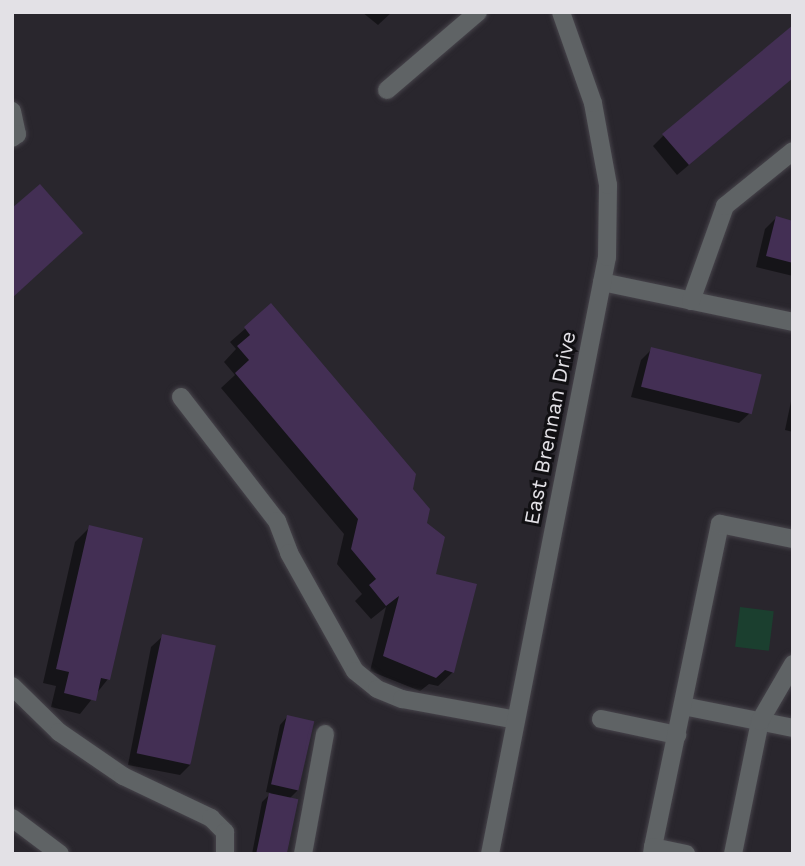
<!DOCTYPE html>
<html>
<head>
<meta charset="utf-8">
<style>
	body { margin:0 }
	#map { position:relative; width:805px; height:866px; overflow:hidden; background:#29262d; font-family:"Work Sans",sans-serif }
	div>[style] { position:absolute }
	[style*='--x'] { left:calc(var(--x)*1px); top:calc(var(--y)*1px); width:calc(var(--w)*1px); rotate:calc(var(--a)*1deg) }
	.green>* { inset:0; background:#1b3f2f; transform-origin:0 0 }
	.shadow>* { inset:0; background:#0007 }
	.building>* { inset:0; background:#432f54; transform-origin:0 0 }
	.roads { filter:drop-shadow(0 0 2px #47444b) drop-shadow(0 0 2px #47444b) }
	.minor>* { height:18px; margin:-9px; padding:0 9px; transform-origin:9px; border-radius:9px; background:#5f6365 }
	span { translate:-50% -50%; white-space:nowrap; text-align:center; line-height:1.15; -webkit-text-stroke:6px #111013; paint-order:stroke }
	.street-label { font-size:21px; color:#e3e1e6 }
	.frame { position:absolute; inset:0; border:14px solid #e3e1e6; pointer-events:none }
</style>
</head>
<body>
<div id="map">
	<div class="green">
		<i style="left:740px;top:607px;width:34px;height:40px;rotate:7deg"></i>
	</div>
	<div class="shadow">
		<i style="clip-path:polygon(362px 12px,392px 12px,378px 25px)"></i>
		<i style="clip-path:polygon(793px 77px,677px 175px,653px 146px,664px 135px)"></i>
		<i style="clip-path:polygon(776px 218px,793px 222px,793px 276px,756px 267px,765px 229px)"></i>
		<i style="clip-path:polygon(271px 306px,411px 489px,425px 524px,453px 672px,438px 686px,429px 684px,420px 691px,370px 671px,386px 607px,371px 619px,355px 601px,362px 594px,337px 564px,344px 534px,221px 388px,235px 375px,224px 362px,236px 349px,230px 342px)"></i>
		<i style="clip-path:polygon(652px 349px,751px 412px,739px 423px,631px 397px,641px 360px)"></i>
		<i style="clip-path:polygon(793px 392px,793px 432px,785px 430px)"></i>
		<i style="clip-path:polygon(90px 527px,108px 679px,80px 714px,51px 707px,56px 686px,43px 683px,75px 542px)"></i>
		<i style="clip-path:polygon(163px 636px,191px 764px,180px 775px,128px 765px,151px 647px)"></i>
		<i style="clip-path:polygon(287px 717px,298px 790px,289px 799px,286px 854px,252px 854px,262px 802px,271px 793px,266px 792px,280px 725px)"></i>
	</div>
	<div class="building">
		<i style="clip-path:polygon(793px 25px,793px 78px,689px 165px,662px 134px)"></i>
		<i style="clip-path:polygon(40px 184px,83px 233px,12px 298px,12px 208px)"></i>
		<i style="clip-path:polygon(776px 216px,793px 221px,793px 263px,766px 256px)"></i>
		<i style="clip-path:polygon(271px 303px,416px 474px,413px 489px,430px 509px,427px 523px,445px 537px,436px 574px,477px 584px,454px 673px,445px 670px,436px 678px,383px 656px,399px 596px,386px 606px,369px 585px,376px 579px,351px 549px,358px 519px,235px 373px,249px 360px,237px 346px,250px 335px,244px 327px)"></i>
		<i style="left:651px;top:347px;width:114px;height:41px;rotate:14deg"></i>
		<i style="clip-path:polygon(89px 525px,143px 538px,110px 680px,101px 678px,96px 701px,64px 693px,69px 672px,56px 669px)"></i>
		<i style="left:162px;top:634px;width:55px;height:122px;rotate:12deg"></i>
		<i style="left:287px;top:715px;width:28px;height:71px;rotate:13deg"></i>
		<i style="left:269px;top:793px;width:30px;height:62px;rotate:12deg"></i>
	</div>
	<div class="roads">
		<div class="minor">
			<i style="--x:387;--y:90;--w:120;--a:-40.6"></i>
			<i style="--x:12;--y:111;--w:24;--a:78"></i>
			<i style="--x:17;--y:134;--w:6;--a:141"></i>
			<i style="--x:602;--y:282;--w:195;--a:11.8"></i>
			<i style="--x:691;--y:301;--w:101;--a:-70.3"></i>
			<i style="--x:725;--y:206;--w:87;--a:-39"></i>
			<i style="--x:181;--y:397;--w:157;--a:52.3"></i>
			<i style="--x:277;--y:521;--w:34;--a:69"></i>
			<i style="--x:289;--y:553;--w:135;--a:60.8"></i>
			<i style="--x:355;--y:671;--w:28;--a:39"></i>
			<i style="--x:377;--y:689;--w:27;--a:22"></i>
			<i style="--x:402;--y:699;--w:116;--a:10.4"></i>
			<i style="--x:12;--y:686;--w:66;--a:44.4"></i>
			<i style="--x:59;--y:732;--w:78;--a:34.5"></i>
			<i style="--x:123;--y:776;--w:98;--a:25.5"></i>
			<i style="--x:211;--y:818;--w:20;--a:45"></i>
			<i style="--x:225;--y:832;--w:22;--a:90"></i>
			<i style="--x:683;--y:706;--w:112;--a:11.3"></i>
			<i style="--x:601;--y:719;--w:78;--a:11.9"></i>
			<i style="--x:12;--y:818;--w:60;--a:36.9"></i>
			<i style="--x:653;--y:847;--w:330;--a:-78.3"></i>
			<i style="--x:720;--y:524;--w:75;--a:11.6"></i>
			<i style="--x:303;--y:854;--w:122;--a:-79.6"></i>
			<i style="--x:490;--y:854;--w:608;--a:-78.91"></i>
			<i style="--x:607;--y:257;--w:72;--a:-89.2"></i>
			<i style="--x:608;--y:185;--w:83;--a:-100.4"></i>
			<i style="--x:593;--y:103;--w:96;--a:-109.4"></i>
			<i style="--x:652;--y:854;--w:7;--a:-82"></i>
			<i style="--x:653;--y:847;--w:34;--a:12"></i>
			<i style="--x:733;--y:854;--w:136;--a:-78.5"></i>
			<i style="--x:760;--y:721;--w:66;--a:-59.9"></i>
		</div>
	</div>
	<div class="street-label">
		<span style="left:550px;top:428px;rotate:-79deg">East Brennan Drive</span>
	</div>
	<div class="frame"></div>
</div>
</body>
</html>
